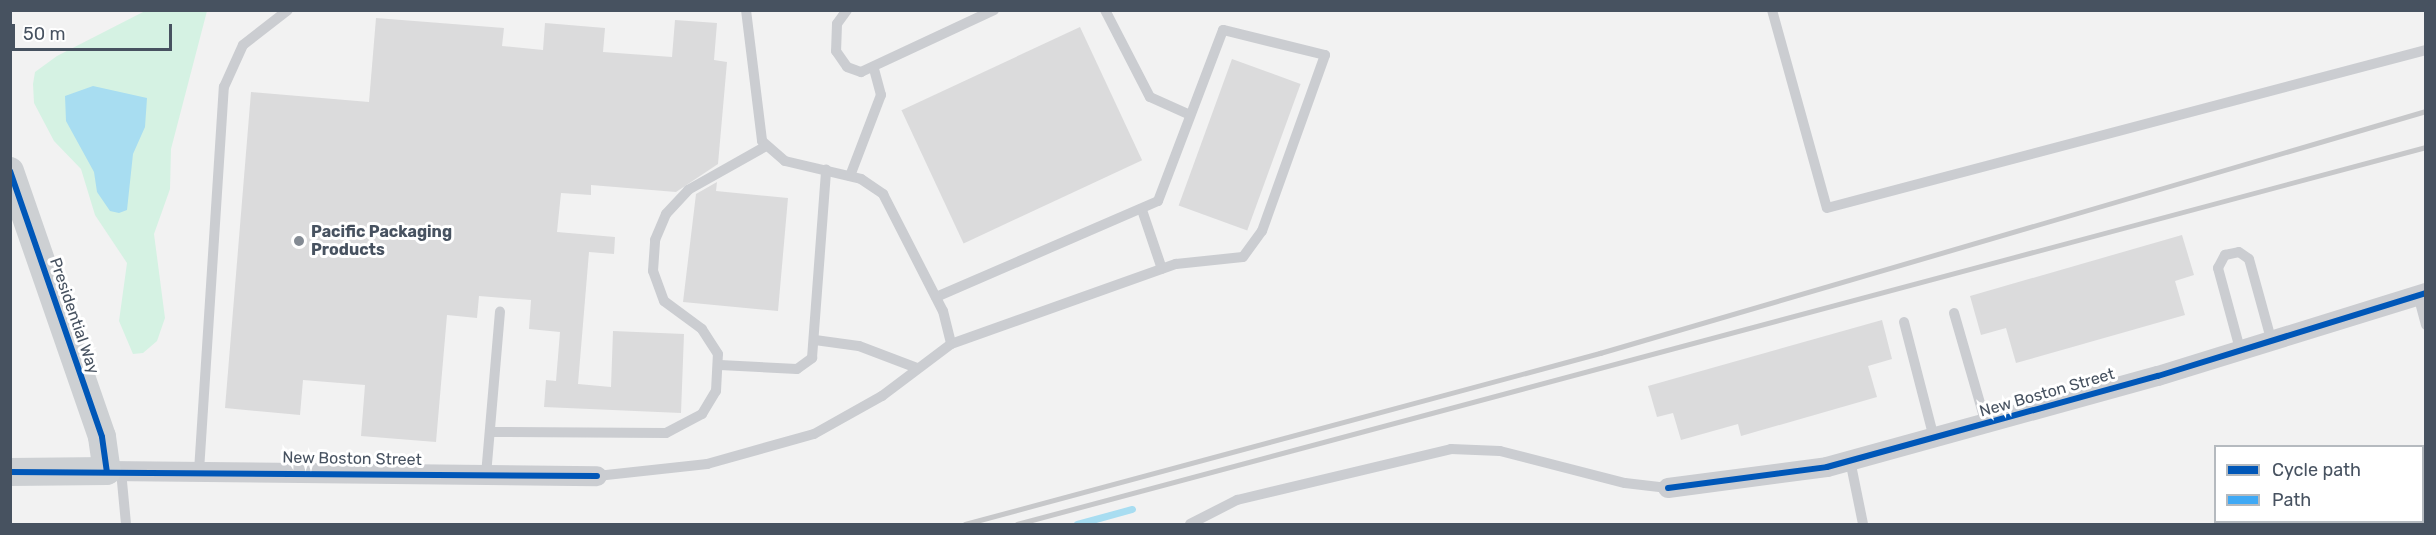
<!DOCTYPE html>
<html>
<head>
<meta charset="utf-8">
<style>
	body { margin:0 }
	#map { position:relative; width:2436px; height:535px; overflow:hidden; background:#f2f2f2; font-family:Rubik,sans-serif }
	div>[style] { position:absolute }
	[style*='--x'] { left:calc(var(--x)*1px); top:calc(var(--y)*1px); width:calc(var(--w)*1px); rotate:calc(var(--a)*1deg) }
	.green>* { inset:0; background:#d5f2e3 }
	.water>* { inset:0; background:#a8ddf1 }
	.stream>* { height:7px; margin:-3.5px; padding:0 3.5px; transform-origin:3.5px; border-radius:3.5px; background:#a8ddf1 }
	.building>* { inset:0; background:#dbdbdc; transform-origin:0 0 }
	.lane>* { height:10px; margin:-5px; padding:0 5px; transform-origin:5px; border-radius:5px; background:#cbcdd1 }
	.street>* { height:20px; margin:-10px; padding:0 10px; transform-origin:10px; border-radius:10px; background:#cbcdd1 }
	.secondary>* { height:28px; margin:-14px; padding:0 14px; transform-origin:14px; border-radius:14px; background:#cdd0d3 }
	.rail>* { height:4.5px; margin:-2.25px; padding:0 2.25px; transform-origin:2.25px; border-radius:2.25px; background:#c7c8ca }
	.quiet>* { height:4.5px; margin-top:-2.25px; transform-origin:0; background:repeating-linear-gradient(90deg,#3fa9f5 0 9px,transparent 0 13.5px) }
	.cycleway>* { height:6px; margin:-3px; padding:0 3px; transform-origin:3px; border-radius:3px; background:#0057b8 }
	.dots>* { width:16px; height:16px; translate:-50% -50%; box-sizing:border-box; border:3px solid #fff; border-radius:50% }
	span { translate:-50% -50%; white-space:nowrap; text-align:center; line-height:1.15; -webkit-text-stroke:6px #fff; paint-order:stroke }
	.poi-label { font-size:16px; color:#475260; font-weight:700 }
	.left { translate:0 -50%; text-align:left }
	.street-label { font-size:16px; color:#475260 }
	.frame { position:absolute; inset:0; border:12px solid #475260; pointer-events:none }
	.legend { position:absolute; left:2214px; top:445px; width:210px; height:78px; box-sizing:border-box; background:#fff; border:2px solid #b5babf; margin:0; padding:8px 10px; list-style:none; font-size:18px; color:#475260 }
	.legend li { display:flex; align-items:center; gap:12px; height:30px }
	.legend b { width:30px; border:2px solid #b5babf }
	.scale { position:absolute; left:12px; top:24px; width:160px; height:27px; box-sizing:border-box; border:3px solid #475260; border-top:0; padding-left:8px; font-size:18px; line-height:21px; white-space:nowrap; color:#475260; -webkit-text-stroke:4px #fff; paint-order:stroke }
</style>
</head>
<body>
<div id="map">
	<div class="green">
		<i style="clip-path:polygon(145px 11px,207px 11px,171px 149px,170px 189px,154px 234px,165px 318px,157px 341px,143px 353px,133px 354px,119px 321px,127px 263px,95px 215px,81px 169px,54px 141px,34px 103px,33px 84px,35px 72px,57px 56px)"></i>
	</div>
	<div class="water">
		<i style="clip-path:polygon(93px 86px,147px 98px,145px 127px,133px 154px,127px 210px,119px 213px,110px 211px,97px 192px,94px 172px,66px 121px,65px 96px)"></i>
	</div>
	<div class="stream">
		<i style="--x:1077;--y:524;--w:57;--a:-15.3"></i>
	</div>
	<div class="building">
		<i style="clip-path:polygon(376px 18px,504px 28px,502px 46px,543px 50px,545px 23px,605px 28px,603px 52px,672px 57px,675px 20px,717px 23px,714px 60px,727px 62px,718px 164px,676px 192px,591px 185px,591px 195px,561px 193px,557px 232px,615px 237px,614px 254px,589px 252px,578px 384px,611px 387px,613px 331px,684px 334px,681px 413px,544px 407px,546px 380px,556px 381px,560px 332px,529px 329px,531px 300px,479px 296px,477px 318px,447px 315px,436px 442px,361px 436px,365px 385px,303px 380px,300px 415px,225px 408px,251px 92px,369px 102px)"></i>
		<i style="left:1080px;top:27px;width:147px;height:197px;rotate:65deg"></i>
		<i style="left:1232px;top:59px;width:73px;height:156px;rotate:20deg"></i>
		<i style="clip-path:polygon(717px 182px,716px 191px,788px 198px,778px 311px,683px 302px,696px 194px)"></i>
		<i style="clip-path:polygon(2182px 235px,2194px 275px,2175px 281px,2185px 315px,2016px 363px,2006px 328px,1981px 335px,1970px 296px)"></i>
		<i style="clip-path:polygon(1882px 320px,1892px 359px,1868px 366px,1877px 397px,1741px 436px,1738px 424px,1681px 440px,1673px 413px,1657px 417px,1648px 386px)"></i>
	</div>
	<div class="lane">
		<i style="--x:746;--y:10;--w:132;--a:83"></i>
		<i style="--x:762;--y:141;--w:30;--a:41"></i>
		<i style="--x:785;--y:161;--w:78;--a:13.3"></i>
		<i style="--x:861;--y:179;--w:27;--a:34"></i>
		<i style="--x:883;--y:194;--w:131;--a:62.9"></i>
		<i style="--x:943;--y:311;--w:34;--a:76"></i>
		<i style="--x:847;--y:10;--w:17;--a:126"></i>
		<i style="--x:837;--y:24;--w:27;--a:92"></i>
		<i style="--x:836;--y:51;--w:19;--a:55"></i>
		<i style="--x:847;--y:67;--w:15;--a:20"></i>
		<i style="--x:861;--y:72;--w:147;--a:-25"></i>
		<i style="--x:1105;--y:10;--w:98;--a:62.7"></i>
		<i style="--x:1150;--y:97;--w:44;--a:24.2"></i>
		<i style="--x:1772;--y:10;--w:205;--a:74.5"></i>
		<i style="--x:1827;--y:208;--w:619;--a:-14.78"></i>
		<i style="--x:850;--y:176;--w:87;--a:-69.1"></i>
		<i style="--x:881;--y:95;--w:27;--a:-105"></i>
		<i style="--x:1142;--y:210;--w:62;--a:71.3"></i>
		<i style="--x:2418;--y:295;--w:31;--a:75"></i>
		<i style="--x:1954;--y:313;--w:116;--a:73.9"></i>
		<i style="--x:1904;--y:322;--w:120;--a:75.5"></i>
		<i style="--x:815;--y:340;--w:44;--a:7.8"></i>
		<i style="--x:859;--y:346;--w:62;--a:20.8"></i>
		<i style="--x:2240;--y:349;--w:84;--a:-105.2"></i>
		<i style="--x:2218;--y:268;--w:15;--a:-62"></i>
		<i style="--x:2225;--y:255;--w:14;--a:-12"></i>
		<i style="--x:2239;--y:252;--w:12;--a:35"></i>
		<i style="--x:2249;--y:259;--w:83;--a:74.6"></i>
		<i style="--x:720;--y:365;--w:77;--a:3"></i>
		<i style="--x:797;--y:369;--w:19;--a:-36"></i>
		<i style="--x:812;--y:358;--w:189;--a:-85.7"></i>
		<i style="--x:490;--y:432;--w:176;--a:0.3"></i>
		<i style="--x:666;--y:433;--w:41;--a:-27.8"></i>
		<i style="--x:702;--y:414;--w:27;--a:-59"></i>
		<i style="--x:716;--y:391;--w:37;--a:-87"></i>
		<i style="--x:718;--y:354;--w:30;--a:-123"></i>
		<i style="--x:702;--y:329;--w:47;--a:-143.6"></i>
		<i style="--x:664;--y:301;--w:32;--a:-110"></i>
		<i style="--x:653;--y:271;--w:31;--a:-86"></i>
		<i style="--x:655;--y:240;--w:28;--a:-67"></i>
		<i style="--x:666;--y:214;--w:33;--a:-47"></i>
		<i style="--x:688;--y:190;--w:90;--a:-29.4"></i>
		<i style="--x:1850;--y:460;--w:65;--a:78.5"></i>
		<i style="--x:2422;--y:465;--w:9;--a:-63"></i>
		<i style="--x:121;--y:471;--w:53;--a:84.6"></i>
		<i style="--x:199;--y:471;--w:385;--a:-86.3"></i>
		<i style="--x:224;--y:87;--w:46;--a:-65.7"></i>
		<i style="--x:243;--y:45;--w:57;--a:-37.9"></i>
		<i style="--x:486;--y:475;--w:164;--a:-85.1"></i>
		<i style="--x:597;--y:476;--w:111;--a:-6.2"></i>
		<i style="--x:707;--y:464;--w:111;--a:-15.7"></i>
		<i style="--x:814;--y:434;--w:78;--a:-29.2"></i>
		<i style="--x:882;--y:396;--w:86;--a:-37"></i>
		<i style="--x:951;--y:344;--w:239;--a:-19.6"></i>
		<i style="--x:1176;--y:264;--w:67;--a:-6"></i>
		<i style="--x:1243;--y:257;--w:32;--a:-54"></i>
		<i style="--x:1262;--y:231;--w:187;--a:-70.3"></i>
		<i style="--x:1325;--y:55;--w:105;--a:-166.2"></i>
		<i style="--x:1223;--y:30;--w:183;--a:110.8"></i>
		<i style="--x:1158;--y:201;--w:242;--a:156.6"></i>
		<i style="--x:1190;--y:524;--w:53;--a:-27.1"></i>
		<i style="--x:1237;--y:500;--w:220;--a:-13.4"></i>
		<i style="--x:1451;--y:449;--w:49;--a:2.3"></i>
		<i style="--x:1500;--y:451;--w:129;--a:14.4"></i>
		<i style="--x:1625;--y:483;--w:43;--a:6.6"></i>
		<i style="--x:2394;--y:524;--w:3;--a:-45"></i>
	</div>
	<div class="street">
		<i style="--x:107;--y:471;--w:490;--a:0.6"></i>
		<i style="--x:1668;--y:488;--w:160;--a:-7.5"></i>
		<i style="--x:1827;--y:467;--w:343;--a:-15.4"></i>
		<i style="--x:2158;--y:376;--w:281;--a:-17.2"></i>
	</div>
	<div class="secondary">
		<i style="--x:10;--y:171;--w:281;--a:70.9"></i>
		<i style="--x:102;--y:437;--w:34;--a:82"></i>
		<i style="--x:107;--y:471;--w:97;--a:179.4"></i>
	</div>
	<div class="rail">
		<i style="--x:965;--y:524;--w:658;--a:-15.07"></i>
		<i style="--x:1600;--y:353;--w:861;--a:-16.33"></i>
		<i style="--x:1017;--y:524;--w:1459;--a:-14.98"></i>
	</div>
	<div class="quiet">
		<i style="--x:1437;--y:10;--w:46;--a:0"></i>
	</div>
	<div class="cycleway">
		<i style="--x:10;--y:171;--w:281;--a:70.9"></i>
		<i style="--x:102;--y:437;--w:34;--a:82"></i>
		<i style="--x:10;--y:472;--w:587;--a:0.39"></i>
		<i style="--x:1668;--y:488;--w:160;--a:-7.5"></i>
		<i style="--x:1827;--y:467;--w:343;--a:-15.4"></i>
		<i style="--x:2158;--y:376;--w:281;--a:-17.2"></i>
	</div>
	<div class="dots">
		<i style="left:299px;top:241px;background:#838a93"></i>
	</div>
	<div class="poi-label">
		<span class="left" style="left:311px;top:241px">Pacific Packaging<br>Products</span>
	</div>
	<div class="street-label">
		<span style="left:74px;top:316px;rotate:71deg">Presidential Way</span>
		<span style="left:2047px;top:393px;rotate:-16deg">New Boston Street</span>
		<span style="left:352px;top:459px;rotate:1deg">New Boston Street</span>
	</div>
	<div class="frame"></div>
	<ul class="legend">
	<li><b style="height:8px;background:#0057b8"></b>Cycle path</li>
	<li><b style="height:8px;background:#3fa9f5"></b>Path</li>
	</ul>
	<div class="scale">50 m</div>
</div>
</body>
</html>
